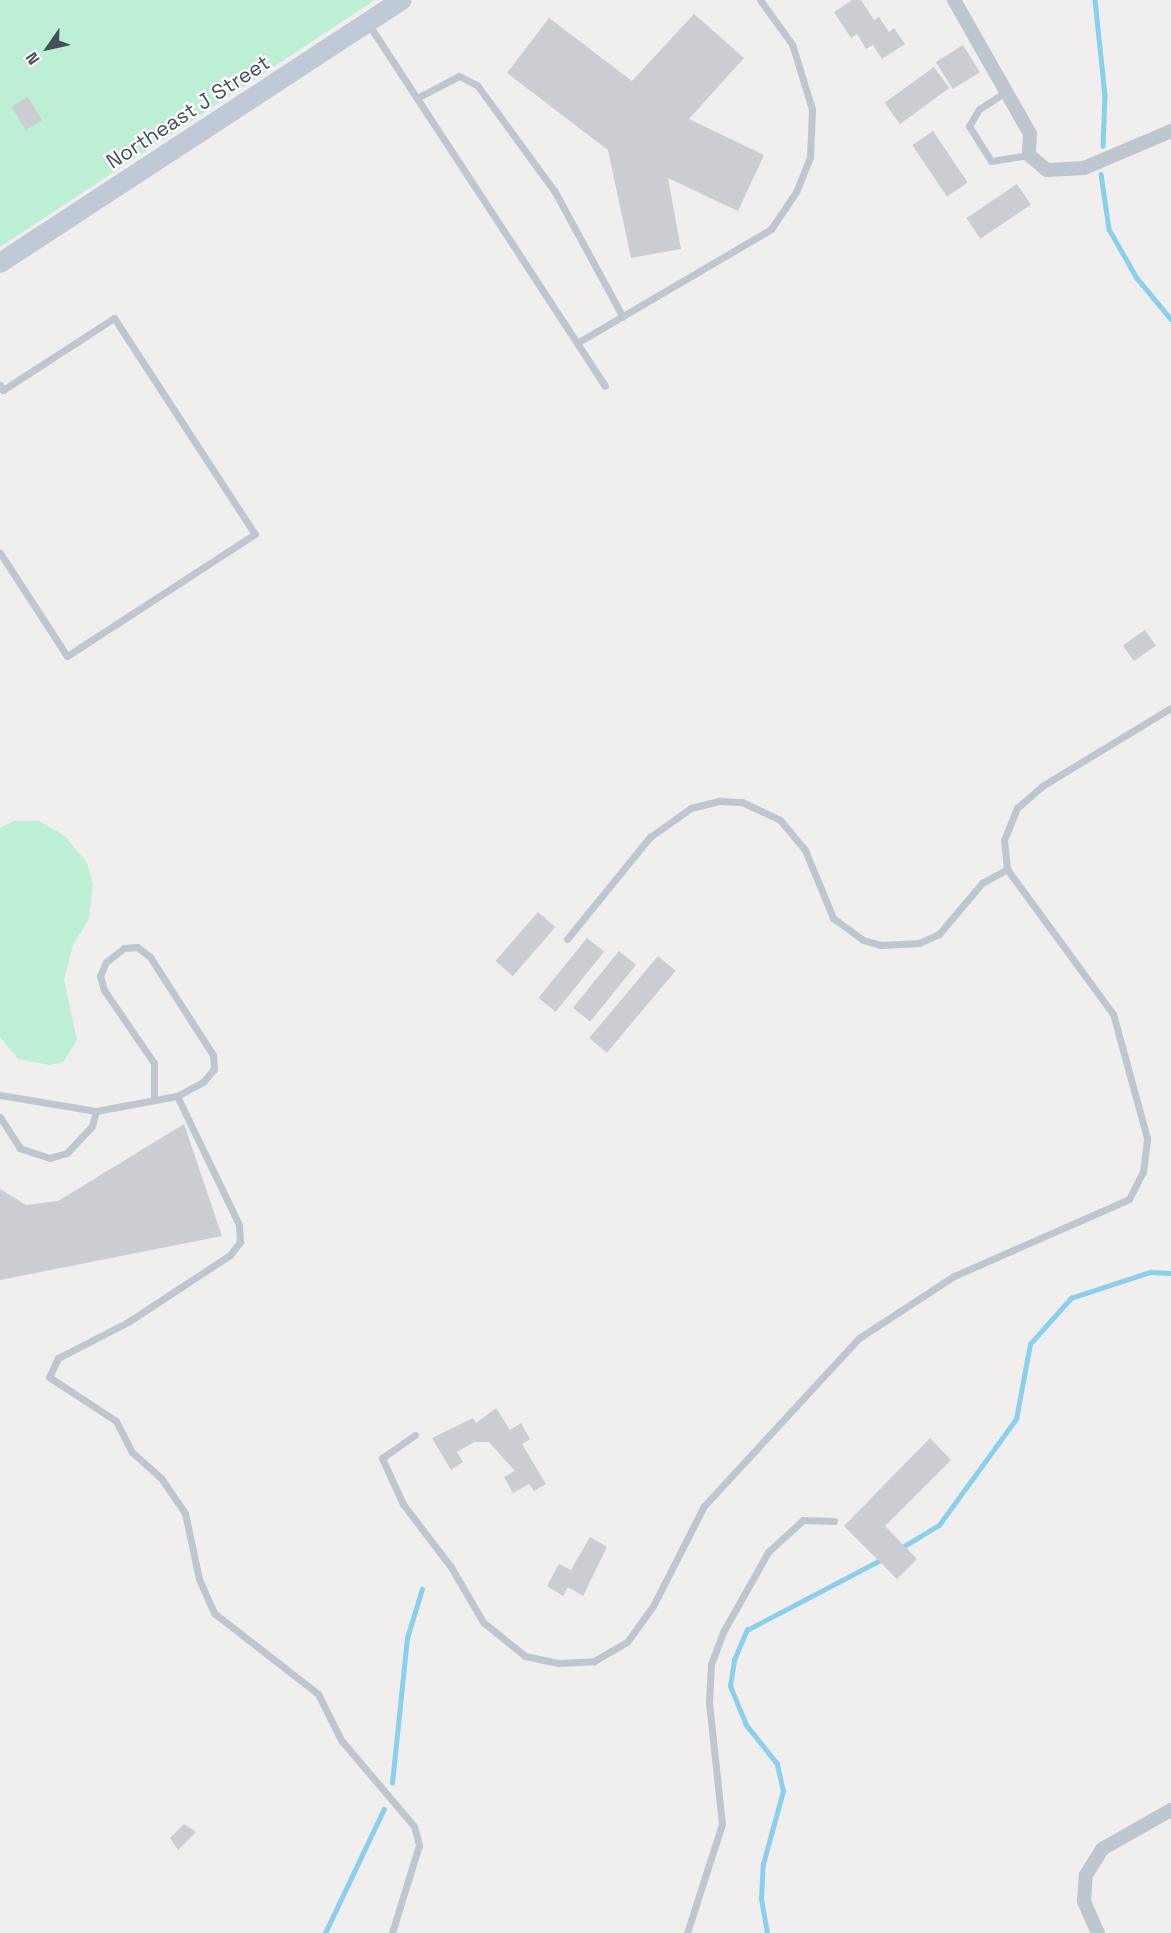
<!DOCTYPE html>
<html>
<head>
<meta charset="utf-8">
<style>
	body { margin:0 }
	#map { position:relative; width:1171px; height:1933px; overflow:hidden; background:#f1eeee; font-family:"Space Grotesk",sans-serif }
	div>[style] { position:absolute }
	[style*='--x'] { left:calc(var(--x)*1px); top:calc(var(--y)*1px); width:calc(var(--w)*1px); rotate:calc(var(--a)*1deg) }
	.green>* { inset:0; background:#bcefd3 }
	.stream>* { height:4.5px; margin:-2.25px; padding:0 2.25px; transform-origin:2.25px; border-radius:2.25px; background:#89d0ec }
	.building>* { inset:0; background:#cbcdd3; transform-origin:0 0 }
	.lane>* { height:7px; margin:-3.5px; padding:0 3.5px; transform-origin:3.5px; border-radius:3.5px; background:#bec7d0 }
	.street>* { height:14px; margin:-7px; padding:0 7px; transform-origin:7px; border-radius:7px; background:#bec7d0 }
	.secondary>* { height:20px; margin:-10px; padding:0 10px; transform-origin:10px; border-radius:10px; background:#c0cad7 }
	span { translate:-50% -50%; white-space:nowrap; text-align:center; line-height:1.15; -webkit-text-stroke:4.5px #fff; paint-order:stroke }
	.street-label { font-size:21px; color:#46505c }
	.north { position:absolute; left:18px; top:18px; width:60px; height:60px; -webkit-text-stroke:4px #fff; paint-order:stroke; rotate:236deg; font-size:16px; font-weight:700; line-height:24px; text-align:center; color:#46505c }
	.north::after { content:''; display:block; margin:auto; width:21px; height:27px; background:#46505c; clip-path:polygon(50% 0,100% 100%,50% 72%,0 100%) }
</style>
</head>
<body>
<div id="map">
	<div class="green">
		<i style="clip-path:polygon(0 0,375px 0,0 247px)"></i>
		<i style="clip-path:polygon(14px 821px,39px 821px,65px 836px,87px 863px,93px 884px,89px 919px,73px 945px,64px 980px,77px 1040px,63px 1062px,50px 1065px,18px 1059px,0 1037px,0 828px)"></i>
	</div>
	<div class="stream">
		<i style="--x:1095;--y:0;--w:96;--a:84"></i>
		<i style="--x:1105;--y:95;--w:51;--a:92.2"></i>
		<i style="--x:1101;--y:174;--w:56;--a:81.7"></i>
		<i style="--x:1109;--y:229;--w:56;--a:60.3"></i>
		<i style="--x:1137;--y:278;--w:53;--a:50.3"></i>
		<i style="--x:901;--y:1548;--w:44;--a:-31.2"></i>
		<i style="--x:939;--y:1525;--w:131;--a:-54"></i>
		<i style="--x:1016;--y:1419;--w:76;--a:-79.4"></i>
		<i style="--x:1030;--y:1344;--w:62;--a:-48.3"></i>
		<i style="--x:1071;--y:1298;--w:83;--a:-18.2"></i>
		<i style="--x:1150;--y:1272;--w:21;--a:3"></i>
		<i style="--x:392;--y:1783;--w:146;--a:-84.1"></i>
		<i style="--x:407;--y:1638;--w:51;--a:-73"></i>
		<i style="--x:325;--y:1933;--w:137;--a:-64.6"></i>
		<i style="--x:767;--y:1933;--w:36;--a:-100"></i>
		<i style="--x:761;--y:1898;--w:34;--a:-87"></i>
		<i style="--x:763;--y:1864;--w:76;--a:-74.7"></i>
		<i style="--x:783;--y:1791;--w:28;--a:-103"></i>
		<i style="--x:777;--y:1764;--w:50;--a:-128.5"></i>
		<i style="--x:746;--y:1725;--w:42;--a:-112.3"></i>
		<i style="--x:730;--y:1686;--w:26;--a:-81"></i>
		<i style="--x:734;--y:1660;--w:33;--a:-67"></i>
		<i style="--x:747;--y:1630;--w:155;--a:-27.7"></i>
	</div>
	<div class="building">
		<i style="clip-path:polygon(852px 0,861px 0,874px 20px,879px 17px,889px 32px,894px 28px,905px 44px,882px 59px,873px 45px,866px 49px,857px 34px,851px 38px,834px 12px)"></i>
		<i style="clip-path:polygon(694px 14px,744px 58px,689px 119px,764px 155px,738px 211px,668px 178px,681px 249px,631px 258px,608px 150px,507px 73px,549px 18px,632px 81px)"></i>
		<i style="left:963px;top:45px;width:32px;height:32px;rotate:58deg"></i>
		<i style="left:934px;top:67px;width:26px;height:61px;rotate:54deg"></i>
		<i style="left:28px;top:97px;width:27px;height:19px;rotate:59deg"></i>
		<i style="left:933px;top:131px;width:62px;height:25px;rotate:56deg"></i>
		<i style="left:1017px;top:184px;width:25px;height:61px;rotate:56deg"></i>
		<i style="left:1145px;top:630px;width:19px;height:27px;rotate:55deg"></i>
		<i style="left:538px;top:912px;width:23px;height:65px;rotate:41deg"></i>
		<i style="left:587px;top:938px;width:22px;height:77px;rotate:39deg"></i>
		<i style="left:619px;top:951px;width:22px;height:73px;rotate:39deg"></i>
		<i style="left:658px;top:956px;width:23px;height:107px;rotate:40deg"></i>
		<i style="clip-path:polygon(184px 1124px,222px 1236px,0 1280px,0 1189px,26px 1205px,58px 1201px)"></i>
		<i style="clip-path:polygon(496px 1408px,510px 1430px,521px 1423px,530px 1439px,522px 1444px,546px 1484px,534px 1491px,529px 1484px,513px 1493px,504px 1477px,515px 1471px,489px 1442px,474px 1442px,457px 1452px,463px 1462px,451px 1470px,432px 1438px,473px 1418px,476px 1423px)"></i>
		<i style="clip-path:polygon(930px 1438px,951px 1460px,885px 1526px,917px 1559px,897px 1579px,844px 1526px)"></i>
		<i style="clip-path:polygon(590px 1537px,607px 1547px,583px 1596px,568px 1587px,563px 1596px,547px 1586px,559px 1564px,571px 1570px)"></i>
		<i style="clip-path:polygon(184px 1824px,196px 1832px,178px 1850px,170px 1838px)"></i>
	</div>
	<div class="lane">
		<i style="--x:369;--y:25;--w:380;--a:56.8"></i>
		<i style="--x:577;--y:343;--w:225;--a:-30.4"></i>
		<i style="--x:771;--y:229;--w:45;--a:-56"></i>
		<i style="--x:796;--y:192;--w:38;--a:-68"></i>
		<i style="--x:810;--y:157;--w:48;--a:-87.6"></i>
		<i style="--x:812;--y:109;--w:68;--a:-107.1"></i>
		<i style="--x:792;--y:44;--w:54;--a:-126"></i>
		<i style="--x:1004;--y:93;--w:30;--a:147"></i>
		<i style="--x:979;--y:109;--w:20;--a:120"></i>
		<i style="--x:969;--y:126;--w:41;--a:57.8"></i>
		<i style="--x:991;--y:161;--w:38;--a:-9"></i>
		<i style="--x:417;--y:98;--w:47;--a:-27.6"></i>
		<i style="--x:459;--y:76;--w:20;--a:27"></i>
		<i style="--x:477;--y:85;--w:132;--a:53.9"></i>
		<i style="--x:555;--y:192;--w:142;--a:61.5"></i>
		<i style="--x:577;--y:343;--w:51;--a:56.9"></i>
		<i style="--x:0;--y:385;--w:6;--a:59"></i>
		<i style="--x:3;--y:390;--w:132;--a:-33"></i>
		<i style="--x:114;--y:318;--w:258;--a:56.9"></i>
		<i style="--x:255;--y:534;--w:224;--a:147"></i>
		<i style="--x:67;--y:656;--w:123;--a:-123"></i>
		<i style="--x:567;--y:939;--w:132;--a:-50.9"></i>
		<i style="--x:650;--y:837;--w:50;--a:-35.3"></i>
		<i style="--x:691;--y:808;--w:30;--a:-14"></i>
		<i style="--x:720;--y:801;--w:22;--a:3"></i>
		<i style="--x:742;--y:802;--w:42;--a:25.3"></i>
		<i style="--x:780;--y:820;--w:39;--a:50"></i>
		<i style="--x:805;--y:850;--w:74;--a:67.6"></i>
		<i style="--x:833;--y:918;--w:37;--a:36"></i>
		<i style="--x:863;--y:940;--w:19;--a:16"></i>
		<i style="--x:881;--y:945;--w:38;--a:-3"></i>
		<i style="--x:919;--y:943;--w:22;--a:-24"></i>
		<i style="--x:939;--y:934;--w:67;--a:-49.9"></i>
		<i style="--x:982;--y:883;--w:29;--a:-29"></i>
		<i style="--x:0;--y:1095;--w:97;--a:9.5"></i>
		<i style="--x:96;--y:1111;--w:16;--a:105"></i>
		<i style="--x:92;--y:1126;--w:37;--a:133"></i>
		<i style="--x:67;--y:1153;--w:18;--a:164"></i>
		<i style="--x:50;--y:1158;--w:32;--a:-162"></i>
		<i style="--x:20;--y:1148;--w:37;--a:-123"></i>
		<i style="--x:177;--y:1096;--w:143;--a:64.3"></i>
		<i style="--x:239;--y:1225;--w:17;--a:87"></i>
		<i style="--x:240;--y:1242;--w:16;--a:128"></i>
		<i style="--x:230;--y:1255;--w:122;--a:146.7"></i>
		<i style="--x:128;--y:1322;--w:79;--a:152.8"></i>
		<i style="--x:58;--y:1358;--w:21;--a:115"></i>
		<i style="--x:49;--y:1377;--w:80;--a:33.3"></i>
		<i style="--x:116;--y:1421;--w:35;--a:63"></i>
		<i style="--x:132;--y:1452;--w:39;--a:42"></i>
		<i style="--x:161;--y:1478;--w:42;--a:55.6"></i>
		<i style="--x:185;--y:1513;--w:67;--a:78"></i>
		<i style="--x:199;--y:1579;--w:37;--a:66"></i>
		<i style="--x:214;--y:1613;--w:132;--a:37.9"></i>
		<i style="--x:318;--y:1694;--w:51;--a:63.4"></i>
		<i style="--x:341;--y:1740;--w:113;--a:49.7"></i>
		<i style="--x:414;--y:1826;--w:20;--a:75"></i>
		<i style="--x:419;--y:1845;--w:92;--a:107.1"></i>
		<i style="--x:96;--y:1111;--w:82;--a:-10.5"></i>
		<i style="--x:177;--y:1096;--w:30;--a:-28"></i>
		<i style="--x:203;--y:1082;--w:17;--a:-50"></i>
		<i style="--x:214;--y:1069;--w:14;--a:-94"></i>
		<i style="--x:213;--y:1055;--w:117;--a:-122.7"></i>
		<i style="--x:150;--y:957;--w:16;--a:-142"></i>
		<i style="--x:137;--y:947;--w:13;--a:176"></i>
		<i style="--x:124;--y:948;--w:23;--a:142"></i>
		<i style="--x:106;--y:962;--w:15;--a:113"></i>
		<i style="--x:100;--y:976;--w:15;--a:74"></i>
		<i style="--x:104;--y:990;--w:88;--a:55.6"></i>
		<i style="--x:154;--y:1063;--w:37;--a:90"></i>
		<i style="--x:415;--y:1435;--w:40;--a:145.1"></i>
		<i style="--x:382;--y:1458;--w:51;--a:65.5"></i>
		<i style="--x:403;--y:1504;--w:79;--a:52.7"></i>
		<i style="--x:451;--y:1567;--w:64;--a:59.8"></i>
		<i style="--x:483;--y:1622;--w:54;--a:39"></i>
		<i style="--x:525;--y:1656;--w:35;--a:12"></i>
		<i style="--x:559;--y:1663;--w:35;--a:-3"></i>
		<i style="--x:594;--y:1661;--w:38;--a:-30"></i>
		<i style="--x:627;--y:1642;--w:44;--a:-54.2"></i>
		<i style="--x:653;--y:1606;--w:112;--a:-63"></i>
		<i style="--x:704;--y:1506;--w:229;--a:-47.3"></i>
		<i style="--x:859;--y:1338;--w:113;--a:-33.1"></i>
		<i style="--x:954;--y:1276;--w:191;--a:-23.7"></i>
		<i style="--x:1129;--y:1199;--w:30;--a:-63"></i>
		<i style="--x:1143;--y:1172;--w:34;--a:-83"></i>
		<i style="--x:1147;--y:1138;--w:129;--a:-105.3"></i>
		<i style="--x:1113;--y:1014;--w:180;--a:-126.2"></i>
		<i style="--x:1007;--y:869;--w:29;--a:-96"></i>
		<i style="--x:1004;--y:840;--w:35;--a:-68"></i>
		<i style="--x:1017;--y:808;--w:33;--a:-41"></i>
		<i style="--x:1042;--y:786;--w:151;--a:-31.2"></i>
		<i style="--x:687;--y:1933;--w:114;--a:-72.2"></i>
		<i style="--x:722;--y:1824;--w:123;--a:-96.1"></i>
		<i style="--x:709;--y:1702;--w:38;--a:-87"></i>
		<i style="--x:711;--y:1664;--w:34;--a:-69"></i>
		<i style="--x:723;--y:1632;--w:92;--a:-60.6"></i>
		<i style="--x:768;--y:1552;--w:47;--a:-42.4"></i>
		<i style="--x:803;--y:1520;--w:31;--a:2"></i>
	</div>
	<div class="street">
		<i style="--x:954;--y:0;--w:154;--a:60.4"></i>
		<i style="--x:1030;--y:134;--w:21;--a:93"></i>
		<i style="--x:1029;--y:155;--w:23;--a:40"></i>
		<i style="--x:1047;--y:170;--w:37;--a:-3"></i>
		<i style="--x:1084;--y:168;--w:95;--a:-23"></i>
		<i style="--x:1098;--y:1933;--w:35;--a:-114"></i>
		<i style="--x:1084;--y:1901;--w:26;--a:-86"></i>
		<i style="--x:1086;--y:1875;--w:31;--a:-58"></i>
		<i style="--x:1102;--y:1849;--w:79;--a:-29.5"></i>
	</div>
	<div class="secondary">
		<i style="--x:0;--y:263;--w:480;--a:-33.2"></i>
	</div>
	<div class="street-label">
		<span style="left:188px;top:112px;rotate:-33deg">Northeast J Street</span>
	</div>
	<div class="north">N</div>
</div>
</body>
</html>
